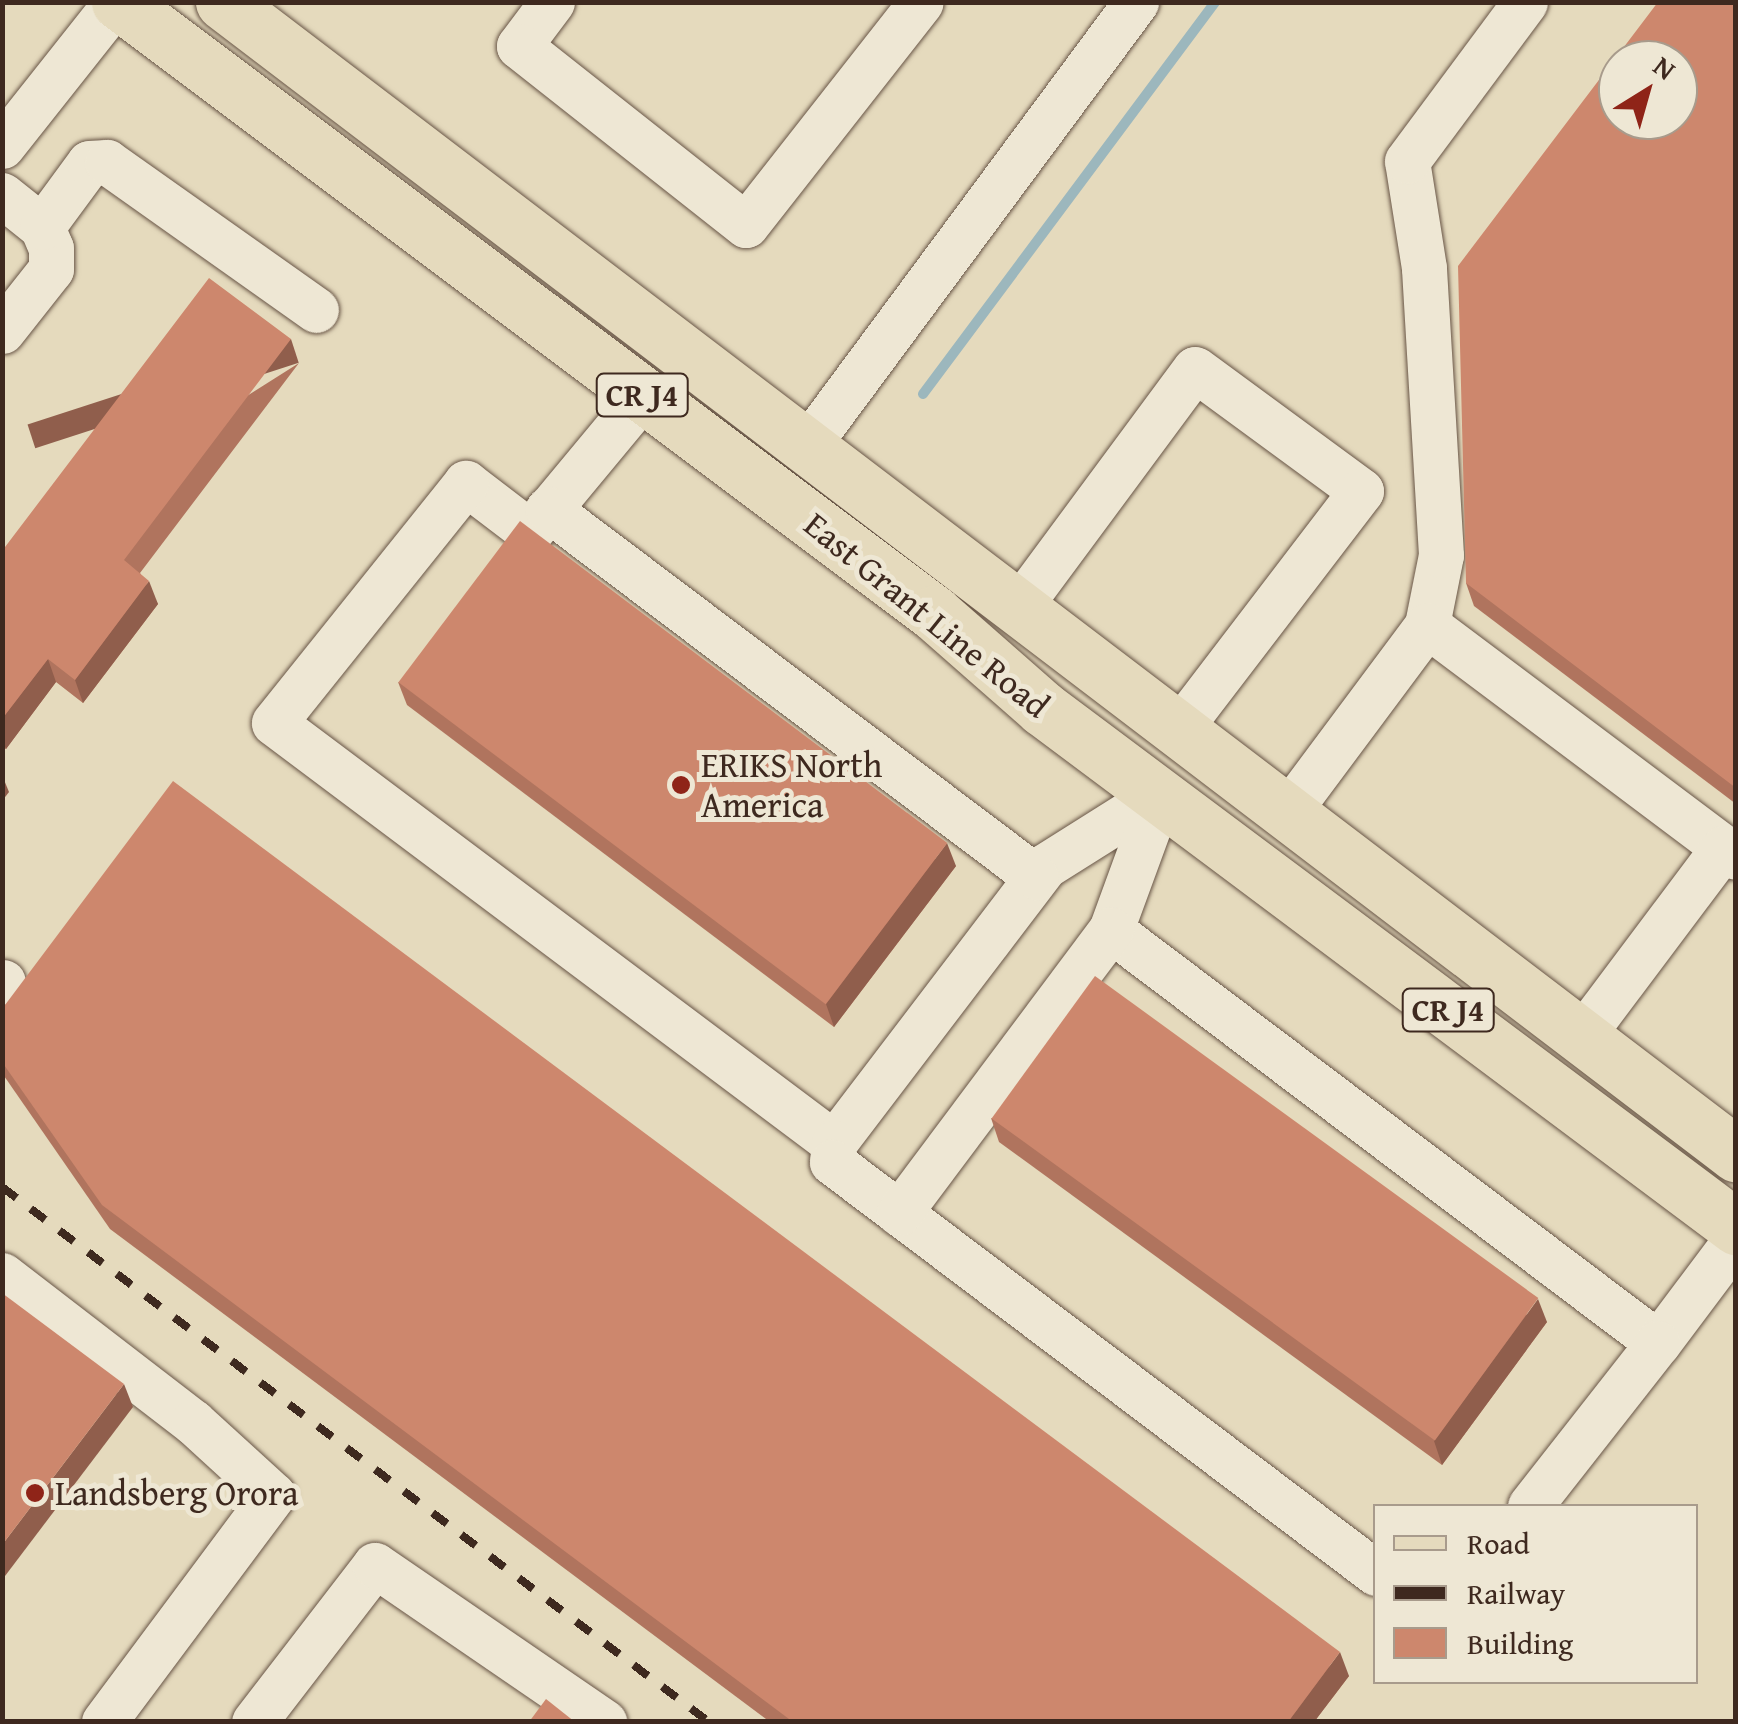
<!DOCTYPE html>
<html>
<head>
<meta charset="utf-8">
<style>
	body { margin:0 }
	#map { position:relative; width:1738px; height:1724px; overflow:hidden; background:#e5dabd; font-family:"Gentium Book Plus",serif }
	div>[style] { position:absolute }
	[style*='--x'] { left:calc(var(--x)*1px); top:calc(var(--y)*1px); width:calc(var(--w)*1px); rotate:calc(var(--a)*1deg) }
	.stream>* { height:10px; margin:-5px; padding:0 5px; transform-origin:5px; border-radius:5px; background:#9cb7bd }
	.roads { filter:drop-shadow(0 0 2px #685546) drop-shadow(0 0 2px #685546) }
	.minor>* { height:45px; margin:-22.5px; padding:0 22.5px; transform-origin:22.5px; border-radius:22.5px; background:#eee7d4 }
	.major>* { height:55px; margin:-27.5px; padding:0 27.5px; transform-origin:27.5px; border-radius:27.5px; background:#e5dabd }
	.rail>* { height:8px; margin-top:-4px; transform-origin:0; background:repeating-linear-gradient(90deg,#3e291f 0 18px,transparent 0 36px) }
	.wall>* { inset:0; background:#b0745e }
	.shaded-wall>* { inset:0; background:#905e4c; transform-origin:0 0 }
	.building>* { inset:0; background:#cd876d; transform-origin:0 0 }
	.dots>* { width:28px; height:28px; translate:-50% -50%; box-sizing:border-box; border:5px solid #eee7d4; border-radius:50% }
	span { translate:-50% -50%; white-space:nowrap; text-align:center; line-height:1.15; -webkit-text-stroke:10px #eee7d4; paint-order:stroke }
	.shield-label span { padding:2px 8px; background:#eee7d4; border:2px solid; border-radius:8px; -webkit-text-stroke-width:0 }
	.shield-label { font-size:32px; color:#3e291f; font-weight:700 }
	.street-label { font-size:35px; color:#3e291f }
	.poi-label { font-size:35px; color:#3e291f }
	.left { translate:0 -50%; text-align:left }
	.frame { position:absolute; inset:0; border:5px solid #3e291f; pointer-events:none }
	.legend { position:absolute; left:1373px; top:1504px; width:325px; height:180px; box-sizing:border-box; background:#eee7d4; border:2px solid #a89b8c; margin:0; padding:12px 18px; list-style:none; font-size:30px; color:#3e291f }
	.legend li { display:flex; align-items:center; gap:20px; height:50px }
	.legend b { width:50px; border:2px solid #a89b8c }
	.north { position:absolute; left:1598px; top:40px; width:100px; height:100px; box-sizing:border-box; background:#eee7d4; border:2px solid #a89b8c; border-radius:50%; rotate:37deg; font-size:28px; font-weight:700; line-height:40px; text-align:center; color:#3e291f }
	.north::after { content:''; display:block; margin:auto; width:35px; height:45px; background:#8f2418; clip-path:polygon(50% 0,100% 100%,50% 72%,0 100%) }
</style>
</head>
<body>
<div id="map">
	<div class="stream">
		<i style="--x:923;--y:394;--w:489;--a:-53.3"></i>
	</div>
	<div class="roads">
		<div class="minor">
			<i style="--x:552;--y:2;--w:55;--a:126.9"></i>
			<i style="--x:519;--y:46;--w:289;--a:38.3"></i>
			<i style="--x:746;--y:225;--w:283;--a:-51.9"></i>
			<i style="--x:2;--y:146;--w:184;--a:-51.6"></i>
			<i style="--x:2;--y:195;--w:51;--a:38.7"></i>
			<i style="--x:42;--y:227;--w:23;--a:67"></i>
			<i style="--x:51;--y:248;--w:21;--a:90"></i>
			<i style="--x:51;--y:269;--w:79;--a:128.3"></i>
			<i style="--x:42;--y:227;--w:79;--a:-53.7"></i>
			<i style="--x:89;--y:163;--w:18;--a:-3"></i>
			<i style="--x:107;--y:162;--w:256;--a:35.3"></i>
			<i style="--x:643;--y:396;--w:177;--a:129.7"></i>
			<i style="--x:530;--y:532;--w:81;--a:-142.6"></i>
			<i style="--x:466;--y:483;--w:307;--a:128.7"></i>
			<i style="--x:274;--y:723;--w:700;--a:36.87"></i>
			<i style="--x:834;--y:1143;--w:348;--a:-52.7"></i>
			<i style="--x:1045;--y:866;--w:137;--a:-32.2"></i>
			<i style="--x:807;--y:446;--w:553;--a:-53.46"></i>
			<i style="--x:548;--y:509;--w:611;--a:37.02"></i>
			<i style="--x:1018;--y:608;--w:297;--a:-53.5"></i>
			<i style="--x:1195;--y:369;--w:206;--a:36.3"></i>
			<i style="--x:1361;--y:491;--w:301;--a:127.4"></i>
			<i style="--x:1427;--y:625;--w:71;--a:-78.7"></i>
			<i style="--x:1441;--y:555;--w:288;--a:-93.4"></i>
			<i style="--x:1424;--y:268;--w:108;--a:-99"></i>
			<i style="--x:1407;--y:161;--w:198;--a:-53.4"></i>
			<i style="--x:1161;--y:793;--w:146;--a:110.1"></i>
			<i style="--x:1111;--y:930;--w:685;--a:37.05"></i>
			<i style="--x:1658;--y:1343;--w:130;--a:-53.1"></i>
			<i style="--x:1287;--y:813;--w:234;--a:-53.3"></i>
			<i style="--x:1427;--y:625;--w:386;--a:36.9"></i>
			<i style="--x:2;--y:982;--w:1;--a:0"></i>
			<i style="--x:1581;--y:1037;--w:236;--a:-53.1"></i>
			<i style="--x:834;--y:1143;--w:19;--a:96"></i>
			<i style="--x:832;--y:1162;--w:682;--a:37.07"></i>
			<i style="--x:899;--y:1213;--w:354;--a:-53.2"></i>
			<i style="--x:2;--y:1275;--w:241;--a:37.6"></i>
			<i style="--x:193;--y:1422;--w:108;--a:42.4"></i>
			<i style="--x:273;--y:1495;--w:283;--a:126.7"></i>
			<i style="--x:1530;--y:1506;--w:207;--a:-51.9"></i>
			<i style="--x:254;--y:1722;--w:198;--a:-52.4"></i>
			<i style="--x:375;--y:1565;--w:278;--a:34.4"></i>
		</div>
		<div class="major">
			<i style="--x:119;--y:2;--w:1019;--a:36.86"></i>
			<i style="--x:934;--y:613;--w:144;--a:41.3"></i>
			<i style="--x:1042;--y:708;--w:867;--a:36.79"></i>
			<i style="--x:223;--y:2;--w:1902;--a:37.29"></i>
		</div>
	</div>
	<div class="rail">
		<i style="--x:2;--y:1187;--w:887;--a:37.12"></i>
	</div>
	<div class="wall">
		<i style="clip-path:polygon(1736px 2px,1736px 804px,1474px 606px,1466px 583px)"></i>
		<i style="clip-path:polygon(299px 363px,140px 573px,158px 604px,83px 703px,56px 682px,6px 749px,2px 747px,2px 551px)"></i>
		<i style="clip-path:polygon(398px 682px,956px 866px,834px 1027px,407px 705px)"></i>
		<i style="clip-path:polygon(2px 1009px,1349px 1676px,1314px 1722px,770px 1722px,110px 1229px,2px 1073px)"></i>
		<i style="clip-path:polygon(991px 1118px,1547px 1322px,1442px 1465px,999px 1142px)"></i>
	</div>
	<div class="shaded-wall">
		<i style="left:291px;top:339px;width:25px;height:277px;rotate:72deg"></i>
		<i style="clip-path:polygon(149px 581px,158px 604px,83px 703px,75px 680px)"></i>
		<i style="clip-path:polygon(48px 659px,56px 682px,6px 749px,2px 740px,2px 719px)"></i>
		<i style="clip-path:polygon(2px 775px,9px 792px,2px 801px)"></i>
		<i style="clip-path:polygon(947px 843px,956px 866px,834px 1027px,826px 1004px)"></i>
		<i style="clip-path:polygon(1538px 1299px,1547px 1322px,1442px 1465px,1434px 1441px)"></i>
		<i style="clip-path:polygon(124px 1384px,133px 1407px,2px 1580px,2px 1545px)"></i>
		<i style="clip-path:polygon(1340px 1652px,1349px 1676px,1314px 1722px,1288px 1722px)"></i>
	</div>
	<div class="building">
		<i style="clip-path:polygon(evenodd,1658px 2px,1736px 2px,1736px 788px,1466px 583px,1458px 266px,1658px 2px,1618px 60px,1678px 60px,1678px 120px,1618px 120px,1618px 60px)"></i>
		<i style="clip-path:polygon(209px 278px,291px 339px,124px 560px,149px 581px,75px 680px,48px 659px,2px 719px,2px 551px)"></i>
		<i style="left:520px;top:521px;width:535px;height:202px;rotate:37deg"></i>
		<i style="clip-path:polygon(173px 781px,1340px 1652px,1288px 1722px,793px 1722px,102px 1205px,2px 1062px,2px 1009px)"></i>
		<i style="left:1095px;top:976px;width:548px;height:176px;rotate:36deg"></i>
		<i style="clip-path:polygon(2px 1293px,124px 1384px,2px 1545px)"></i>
		<i style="clip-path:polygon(546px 1699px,575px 1722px,529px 1722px)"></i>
	</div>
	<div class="dots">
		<i style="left:681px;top:785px;background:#8f2418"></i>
		<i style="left:35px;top:1493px;background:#8f2418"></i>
	</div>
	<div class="shield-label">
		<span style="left:642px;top:395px">CR J4</span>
		<span style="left:1448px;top:1010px">CR J4</span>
	</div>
	<div class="street-label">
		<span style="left:927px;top:615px;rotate:39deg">East Grant Line Road</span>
	</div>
	<div class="poi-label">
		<span class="left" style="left:701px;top:785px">ERIKS North<br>America</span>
		<span class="left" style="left:55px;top:1493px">Landsberg Orora</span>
	</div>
	<div class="frame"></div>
	<ul class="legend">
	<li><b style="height:12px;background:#e5dabd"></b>Road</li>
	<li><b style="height:12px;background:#3e291f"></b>Railway</li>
	<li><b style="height:28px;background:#cd876d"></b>Building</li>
	</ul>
	<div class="north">N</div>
</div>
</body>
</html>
